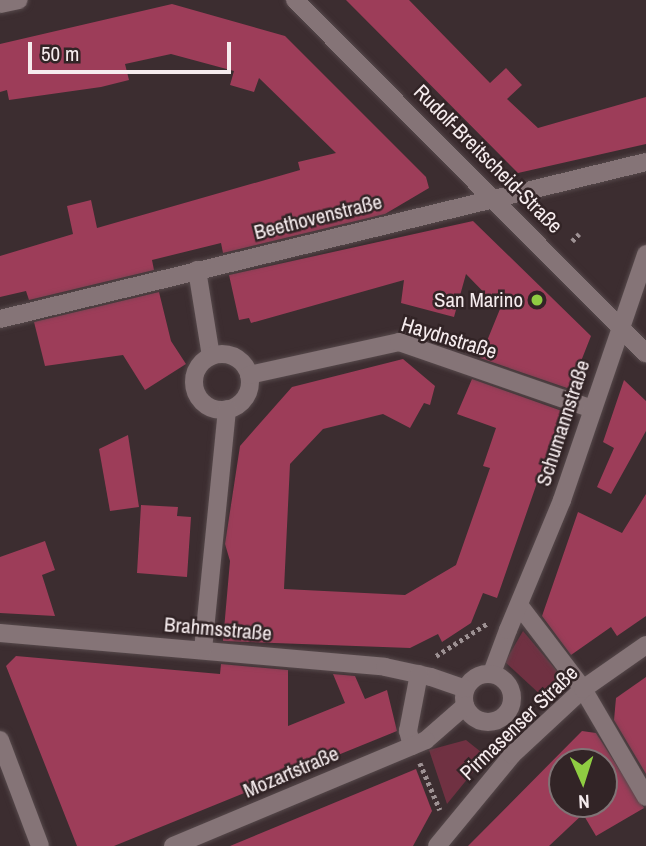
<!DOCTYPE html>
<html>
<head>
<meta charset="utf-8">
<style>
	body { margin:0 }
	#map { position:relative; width:646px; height:846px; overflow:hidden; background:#3c2d30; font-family:"Archivo Narrow",sans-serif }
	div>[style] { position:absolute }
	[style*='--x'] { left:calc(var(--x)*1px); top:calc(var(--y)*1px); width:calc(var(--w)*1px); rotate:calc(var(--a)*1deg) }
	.green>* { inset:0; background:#703142 }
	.building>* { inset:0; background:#9d3d59 }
	.path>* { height:4.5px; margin-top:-2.25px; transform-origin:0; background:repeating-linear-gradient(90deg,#9d9193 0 3.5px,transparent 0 7px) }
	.roads { filter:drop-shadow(0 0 2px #56494b) drop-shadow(0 0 2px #56494b) }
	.pedestrian>* { height:18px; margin:-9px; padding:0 9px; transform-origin:9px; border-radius:9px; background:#857477 }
	.pedestrian>.ring { margin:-9px; padding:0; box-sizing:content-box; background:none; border:18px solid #857477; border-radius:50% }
	.minor>* { height:18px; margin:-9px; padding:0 9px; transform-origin:9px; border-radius:9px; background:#857477 }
	.minor>.ring { margin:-9px; padding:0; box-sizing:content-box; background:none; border:18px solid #857477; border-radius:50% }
	.tertiary>* { height:18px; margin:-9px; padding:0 9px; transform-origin:9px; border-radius:9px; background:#857477 }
	.dots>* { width:19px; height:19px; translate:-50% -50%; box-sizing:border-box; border:4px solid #322426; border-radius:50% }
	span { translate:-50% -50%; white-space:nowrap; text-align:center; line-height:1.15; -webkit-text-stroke:5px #322426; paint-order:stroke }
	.street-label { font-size:21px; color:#f6ecee }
	.poi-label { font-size:21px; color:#f6ecee }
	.right { translate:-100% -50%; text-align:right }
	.north { position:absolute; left:548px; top:748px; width:70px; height:70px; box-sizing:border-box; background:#322426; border:2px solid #807476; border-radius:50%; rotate:177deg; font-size:19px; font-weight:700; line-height:28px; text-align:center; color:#f6ecee }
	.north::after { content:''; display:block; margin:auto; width:24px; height:32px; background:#8fcd42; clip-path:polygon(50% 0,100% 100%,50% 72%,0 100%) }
	.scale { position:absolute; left:28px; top:42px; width:203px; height:32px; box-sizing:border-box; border:4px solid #f6ecee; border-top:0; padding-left:9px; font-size:21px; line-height:24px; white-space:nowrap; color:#f6ecee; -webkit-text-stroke:5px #322426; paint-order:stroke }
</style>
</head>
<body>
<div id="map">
	<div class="green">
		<i style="clip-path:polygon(523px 631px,562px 677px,543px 697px,505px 662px)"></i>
		<i style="clip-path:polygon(466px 740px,486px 756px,447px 804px,429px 750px)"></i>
	</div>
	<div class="building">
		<i style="clip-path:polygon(346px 0,409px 0,490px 83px,506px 68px,522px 85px,507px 99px,538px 128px,646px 97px,646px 144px,518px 173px)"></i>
		<i style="clip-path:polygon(172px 4px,285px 36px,426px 177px,429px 188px,385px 214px,223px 253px,221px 243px,152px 260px,154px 270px,29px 300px,26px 291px,0 297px,0 256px,73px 234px,67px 206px,91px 200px,97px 228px,300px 170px,298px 162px,336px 153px,259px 78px,254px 92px,230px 85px,234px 71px,171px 54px,125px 64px,129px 80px,101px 87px,9px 100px,7px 90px,0 92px,0 44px)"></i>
		<i style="clip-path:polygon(473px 221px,591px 336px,570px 389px,480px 358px,500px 309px,466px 274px,454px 317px,401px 303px,404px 280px,251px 323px,249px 318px,239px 320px,229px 275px)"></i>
		<i style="clip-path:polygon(159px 292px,171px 341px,186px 364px,145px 390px,123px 355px,45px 366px,34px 322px)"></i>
		<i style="clip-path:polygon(403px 359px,435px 386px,430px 405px,424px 403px,410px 428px,383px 414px,323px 429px,290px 464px,284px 589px,405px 595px,456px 565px,490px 468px,483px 466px,496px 428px,457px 414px,472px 379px,562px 411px,497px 598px,483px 593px,471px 623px,442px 642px,438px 634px,410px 648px,223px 641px,230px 561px,225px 544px,240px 446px,292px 387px)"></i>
		<i style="clip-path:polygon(624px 380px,646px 401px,646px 431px,611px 494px,597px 487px,614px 448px,603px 442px)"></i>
		<i style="clip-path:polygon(128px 435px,139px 507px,110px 511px,99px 449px)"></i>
		<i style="clip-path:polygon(646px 494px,646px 616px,617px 636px,611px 627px,571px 655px,542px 616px,578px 512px,622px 533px)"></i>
		<i style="clip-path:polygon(141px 505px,178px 507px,177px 516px,191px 517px,187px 577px,137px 573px)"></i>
		<i style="clip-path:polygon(45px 541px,55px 570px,42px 575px,55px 616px,0 613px,0 557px)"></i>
		<i style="clip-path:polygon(16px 656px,220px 674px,221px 664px,288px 670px,288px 726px,345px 703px,333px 674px,355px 676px,365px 699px,387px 690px,397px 731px,114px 846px,77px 846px,6px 666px)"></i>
		<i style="clip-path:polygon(646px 677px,646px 774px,614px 720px,616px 698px)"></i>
		<i style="clip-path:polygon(evenodd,582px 731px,596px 733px,644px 808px,596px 836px,583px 814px,549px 846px,468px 846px,582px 731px,562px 762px,604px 762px,604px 804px,562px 804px,562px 762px)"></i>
		<i style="clip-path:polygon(416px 769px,432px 811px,413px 846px,230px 846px)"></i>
	</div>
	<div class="path">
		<i style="--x:572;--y:241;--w:10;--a:-45"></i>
		<i style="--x:436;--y:656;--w:62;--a:-32.4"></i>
		<i style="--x:420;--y:763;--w:51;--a:66.9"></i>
	</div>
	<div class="roads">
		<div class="pedestrian">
			<i style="--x:492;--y:673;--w:46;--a:-69.6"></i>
			<i class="ring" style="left:464px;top:674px;width:30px;height:30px"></i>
			<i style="--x:431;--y:677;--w:36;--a:19"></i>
			<i style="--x:426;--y:740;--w:52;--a:-41.1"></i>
		</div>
		<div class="minor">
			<i style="--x:0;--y:4;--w:19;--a:-12"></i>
			<i style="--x:197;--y:270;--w:87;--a:80.8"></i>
			<i style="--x:0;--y:319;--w:665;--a:-13.66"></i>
			<i class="ring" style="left:194px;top:354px;width:38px;height:38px"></i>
			<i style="--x:249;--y:375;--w:154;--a:-12.4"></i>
			<i style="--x:399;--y:342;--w:204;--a:19.1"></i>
			<i style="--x:519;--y:605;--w:106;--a:52.7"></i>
			<i style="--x:583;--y:689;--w:125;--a:59.7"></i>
			<i style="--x:508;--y:630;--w:141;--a:-67.4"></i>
			<i style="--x:562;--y:500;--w:260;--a:-71.1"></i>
			<i style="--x:0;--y:633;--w:386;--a:5"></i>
			<i style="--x:385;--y:667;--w:47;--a:12.3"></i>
			<i style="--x:203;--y:650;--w:242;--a:-84.3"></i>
			<i style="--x:0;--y:740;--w:113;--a:69.3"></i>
			<i style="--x:412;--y:746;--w:16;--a:-105"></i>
			<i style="--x:408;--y:731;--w:58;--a:-79.1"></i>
			<i style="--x:173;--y:846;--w:274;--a:-22.7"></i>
			<i style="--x:437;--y:846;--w:118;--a:-50.5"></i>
			<i style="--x:512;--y:755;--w:97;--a:-42.9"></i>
			<i style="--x:583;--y:689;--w:77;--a:-34.9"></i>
		</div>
		<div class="tertiary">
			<i style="--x:295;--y:0;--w:498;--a:45.2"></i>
		</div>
	</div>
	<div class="dots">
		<i style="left:537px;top:300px;background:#8fcd42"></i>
	</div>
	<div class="street-label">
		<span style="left:488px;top:159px;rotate:45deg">Rudolf-Breitscheid-Straße</span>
		<span style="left:318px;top:217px;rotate:-14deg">Beethovenstraße</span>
		<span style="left:449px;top:338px;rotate:17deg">Haydnstraße</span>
		<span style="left:563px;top:423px;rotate:-72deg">Schumannstraße</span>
		<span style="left:218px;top:629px;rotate:5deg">Brahmsstraße</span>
		<span style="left:519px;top:723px;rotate:-44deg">Pirmasenser Straße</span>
		<span style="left:291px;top:772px;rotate:-23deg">Mozartstraße</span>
	</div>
	<div class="poi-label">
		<span class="right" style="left:523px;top:300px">San Marino</span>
	</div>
	<div class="north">N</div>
	<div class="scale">50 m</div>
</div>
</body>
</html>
